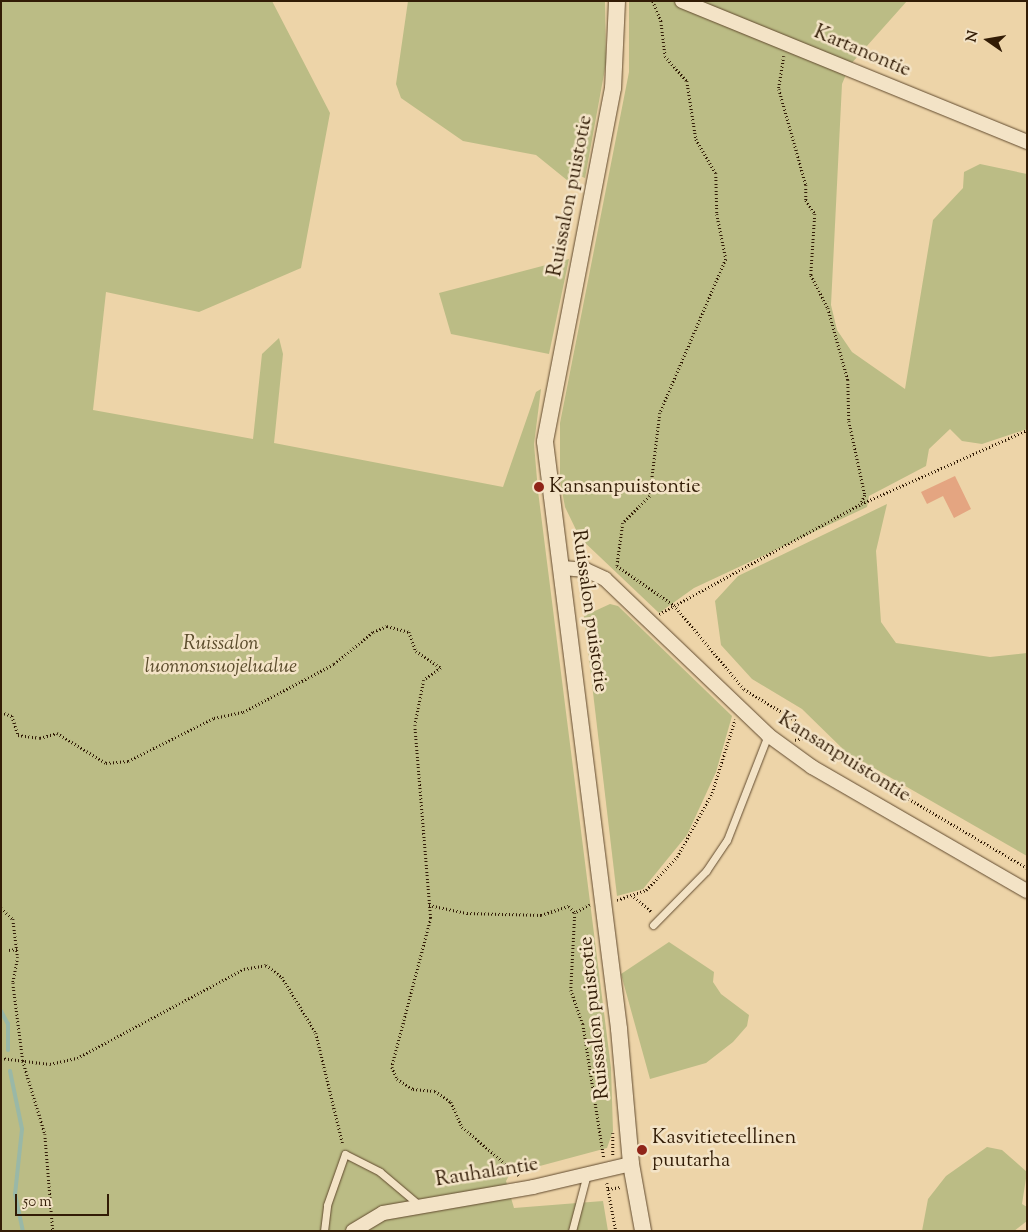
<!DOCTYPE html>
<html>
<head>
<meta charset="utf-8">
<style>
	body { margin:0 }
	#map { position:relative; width:1028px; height:1232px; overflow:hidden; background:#edd4a8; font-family:"Sorts Mill Goudy",serif }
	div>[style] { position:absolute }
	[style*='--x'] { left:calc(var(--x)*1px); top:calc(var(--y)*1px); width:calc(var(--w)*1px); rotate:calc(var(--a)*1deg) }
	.green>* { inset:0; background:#bbbc85 }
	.stream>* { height:4px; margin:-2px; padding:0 2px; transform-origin:2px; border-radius:2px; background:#99b8a7 }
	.building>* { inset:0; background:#e4a581 }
	.path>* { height:2.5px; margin-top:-1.25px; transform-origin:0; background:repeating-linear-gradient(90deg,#321c06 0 1px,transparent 0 3.5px) }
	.roads { filter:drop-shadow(0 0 1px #614a2e) drop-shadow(0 0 1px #614a2e) }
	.service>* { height:7px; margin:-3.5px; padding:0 3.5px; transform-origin:3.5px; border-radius:3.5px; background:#f3e3c6 }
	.minor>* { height:14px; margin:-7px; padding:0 7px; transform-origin:7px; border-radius:7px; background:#f3e3c6 }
	.tertiary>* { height:16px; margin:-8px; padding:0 8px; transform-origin:8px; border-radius:8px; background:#f3e3c6 }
	.dots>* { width:14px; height:14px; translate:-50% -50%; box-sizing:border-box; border:2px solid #f3e3c6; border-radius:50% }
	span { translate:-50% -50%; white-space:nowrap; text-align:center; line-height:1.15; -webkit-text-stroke:5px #f3e3c6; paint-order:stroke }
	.street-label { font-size:20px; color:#321c06 }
	.poi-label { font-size:20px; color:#321c06 }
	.left { translate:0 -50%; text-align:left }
	.park-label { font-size:20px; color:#5b4c2c; font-style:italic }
	.frame { position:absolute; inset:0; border:2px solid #321c06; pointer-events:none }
	.north { position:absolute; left:963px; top:15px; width:50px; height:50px; -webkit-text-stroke:4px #f3e3c6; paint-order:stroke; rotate:283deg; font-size:14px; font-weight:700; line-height:20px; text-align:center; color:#321c06 }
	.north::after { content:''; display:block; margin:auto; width:18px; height:22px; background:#321c06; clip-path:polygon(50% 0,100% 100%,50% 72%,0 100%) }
	.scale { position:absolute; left:15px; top:1194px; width:94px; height:22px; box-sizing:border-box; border:2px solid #321c06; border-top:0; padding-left:6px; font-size:15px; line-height:18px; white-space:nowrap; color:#321c06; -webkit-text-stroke:4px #f3e3c6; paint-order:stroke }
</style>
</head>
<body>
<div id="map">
	<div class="green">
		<i style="clip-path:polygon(1px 1px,272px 1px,330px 113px,301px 268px,199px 312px,106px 292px,93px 410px,253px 439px,262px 354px,279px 338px,283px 354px,274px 443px,503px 487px,536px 392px,541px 389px,534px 444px,538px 491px,611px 1068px,613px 1131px,607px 1148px,510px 1174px,506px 1181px,514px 1208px,603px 1201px,608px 1231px,1px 1231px)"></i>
		<i style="clip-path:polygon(408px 1px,605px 1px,606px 63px,585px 178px,580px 176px,578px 189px,536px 155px,463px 141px,401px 98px,396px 84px)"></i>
		<i style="clip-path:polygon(629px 1px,907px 1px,850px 65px,842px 84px,831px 305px,837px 330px,852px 352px,905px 389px,933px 220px,963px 188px,964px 172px,980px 164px,1027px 174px,1027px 429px,982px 444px,962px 441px,950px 429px,929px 449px,926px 466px,869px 496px,867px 507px,694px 588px,659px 613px,580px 538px,565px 507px,560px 480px,560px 423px,629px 72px)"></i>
		<i style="clip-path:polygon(569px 259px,549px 354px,451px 334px,439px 293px)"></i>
		<i style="clip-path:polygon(887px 504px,876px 551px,881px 622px,896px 643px,990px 657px,1027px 653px,1027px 856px,846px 752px,802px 709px,752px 679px,721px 645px,715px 601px,738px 576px)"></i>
		<i style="clip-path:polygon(610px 604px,618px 606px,732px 716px,716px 772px,687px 835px,643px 889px,617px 896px,584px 616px)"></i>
		<i style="clip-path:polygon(669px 942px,714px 972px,713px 982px,721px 994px,749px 1015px,747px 1026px,733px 1042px,706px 1063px,650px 1079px,621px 974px)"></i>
		<i style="clip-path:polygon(987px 1147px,1002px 1150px,1027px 1172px,1022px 1204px,1027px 1207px,1027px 1221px,1014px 1231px,922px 1231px,928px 1199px,946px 1176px)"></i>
	</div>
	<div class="stream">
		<i style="--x:1;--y:1011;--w:15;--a:62"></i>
		<i style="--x:8;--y:1024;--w:26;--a:90"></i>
		<i style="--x:10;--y:1071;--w:59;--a:78.3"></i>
		<i style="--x:22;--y:1129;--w:65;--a:96.1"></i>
		<i style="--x:15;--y:1194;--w:38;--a:78"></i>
	</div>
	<div class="building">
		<i style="clip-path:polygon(955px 476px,971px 509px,954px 518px,943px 496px,927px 504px,921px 492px)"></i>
	</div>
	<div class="path">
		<i style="--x:653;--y:1;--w:22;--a:68"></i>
		<i style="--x:661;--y:21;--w:35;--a:83"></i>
		<i style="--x:665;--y:56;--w:33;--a:49"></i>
		<i style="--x:687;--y:81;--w:59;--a:81.2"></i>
		<i style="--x:696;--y:139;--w:39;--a:60"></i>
		<i style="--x:716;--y:173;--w:41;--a:88.6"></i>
		<i style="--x:717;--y:214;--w:46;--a:78.7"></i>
		<i style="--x:726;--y:259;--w:168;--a:113.2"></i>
		<i style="--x:660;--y:413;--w:84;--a:96.9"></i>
		<i style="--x:650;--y:496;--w:38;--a:135"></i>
		<i style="--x:623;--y:523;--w:43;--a:97.9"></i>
		<i style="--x:617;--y:566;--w:69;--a:34.4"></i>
		<i style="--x:674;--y:605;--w:109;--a:50.2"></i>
		<i style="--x:744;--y:689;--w:60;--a:31.3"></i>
		<i style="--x:795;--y:720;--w:45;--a:44.1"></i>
		<i style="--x:827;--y:751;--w:232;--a:30.3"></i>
		<i style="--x:784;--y:56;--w:33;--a:99"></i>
		<i style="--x:779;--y:89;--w:100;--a:74.3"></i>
		<i style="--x:806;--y:185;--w:15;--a:90"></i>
		<i style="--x:806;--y:200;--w:17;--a:57"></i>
		<i style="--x:815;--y:214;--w:61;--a:93.8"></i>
		<i style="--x:811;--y:275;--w:37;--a:63"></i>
		<i style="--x:828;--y:308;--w:75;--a:74.5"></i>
		<i style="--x:848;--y:380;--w:41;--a:88.6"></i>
		<i style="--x:849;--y:421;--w:76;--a:77.8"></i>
		<i style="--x:865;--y:495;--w:10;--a:114"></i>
		<i style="--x:659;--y:614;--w:230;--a:-28.6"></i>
		<i style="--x:861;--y:504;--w:182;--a:-24"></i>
		<i style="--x:1;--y:712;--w:12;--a:20"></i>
		<i style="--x:12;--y:716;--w:20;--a:72"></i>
		<i style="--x:18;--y:735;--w:22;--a:8"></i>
		<i style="--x:40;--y:738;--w:18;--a:-16"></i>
		<i style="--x:57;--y:733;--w:57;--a:31.5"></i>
		<i style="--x:106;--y:763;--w:22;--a:-5"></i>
		<i style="--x:128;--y:761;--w:96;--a:-26.6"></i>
		<i style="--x:214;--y:718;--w:30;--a:-12"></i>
		<i style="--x:243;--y:712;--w:103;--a:-27.8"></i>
		<i style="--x:334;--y:664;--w:50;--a:-39.4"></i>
		<i style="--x:373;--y:632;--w:15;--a:-23"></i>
		<i style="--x:387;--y:626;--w:23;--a:15"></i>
		<i style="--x:409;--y:632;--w:20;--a:70"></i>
		<i style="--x:416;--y:651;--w:30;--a:34"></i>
		<i style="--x:441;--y:668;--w:21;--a:145"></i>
		<i style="--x:424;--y:680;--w:46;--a:101.3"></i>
		<i style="--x:415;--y:725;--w:194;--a:85.3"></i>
		<i style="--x:431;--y:918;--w:154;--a:104.7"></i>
		<i style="--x:392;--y:1067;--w:13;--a:67"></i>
		<i style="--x:397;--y:1079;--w:19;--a:32"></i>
		<i style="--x:413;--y:1089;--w:22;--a:5"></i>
		<i style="--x:435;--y:1091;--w:19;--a:35"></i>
		<i style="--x:451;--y:1102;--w:27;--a:66"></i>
		<i style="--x:462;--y:1127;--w:76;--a:40.2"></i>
		<i style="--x:795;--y:740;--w:16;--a:-14"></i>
		<i style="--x:634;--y:897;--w:23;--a:40"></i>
		<i style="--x:617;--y:900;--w:31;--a:-19"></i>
		<i style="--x:646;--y:890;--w:45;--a:-46.8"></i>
		<i style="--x:677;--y:857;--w:73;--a:-61.3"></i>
		<i style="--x:712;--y:793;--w:77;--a:-72.7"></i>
		<i style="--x:429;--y:905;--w:39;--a:12"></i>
		<i style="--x:467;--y:913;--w:74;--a:1.5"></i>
		<i style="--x:541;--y:915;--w:29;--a:-18"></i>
		<i style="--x:569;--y:906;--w:9;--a:49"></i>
		<i style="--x:590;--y:905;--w:17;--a:152"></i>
		<i style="--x:575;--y:913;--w:77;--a:93"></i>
		<i style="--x:571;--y:990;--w:36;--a:71"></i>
		<i style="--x:583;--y:1024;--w:136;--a:81.1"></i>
		<i style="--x:1;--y:908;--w:16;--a:43"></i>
		<i style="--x:13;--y:919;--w:38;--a:83"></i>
		<i style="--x:18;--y:957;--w:26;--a:101"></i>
		<i style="--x:13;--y:983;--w:79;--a:82.7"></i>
		<i style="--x:23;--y:1061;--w:76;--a:73.2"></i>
		<i style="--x:45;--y:1134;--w:97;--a:85.3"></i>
		<i style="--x:9;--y:950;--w:8;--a:-7"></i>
		<i style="--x:1;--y:1058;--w:49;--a:7"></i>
		<i style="--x:50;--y:1064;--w:28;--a:-13"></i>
		<i style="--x:77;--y:1058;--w:189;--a:-28.1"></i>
		<i style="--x:244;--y:969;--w:22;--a:-10"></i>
		<i style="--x:266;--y:965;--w:20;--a:37"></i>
		<i style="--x:282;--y:977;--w:66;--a:58.7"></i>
		<i style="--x:316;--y:1033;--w:115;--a:76.4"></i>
		<i style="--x:613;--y:1133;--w:22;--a:90"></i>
		<i style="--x:607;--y:1183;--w:49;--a:79.4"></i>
		<i style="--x:608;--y:1189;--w:13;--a:-9"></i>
	</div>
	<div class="roads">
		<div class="service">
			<i style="--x:653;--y:925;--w:76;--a:-45.5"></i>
			<i style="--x:706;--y:871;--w:37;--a:-56"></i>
			<i style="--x:727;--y:840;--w:113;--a:-68.7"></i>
			<i style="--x:324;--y:1231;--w:26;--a:-83"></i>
			<i style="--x:327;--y:1205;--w:54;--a:-70.6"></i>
			<i style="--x:345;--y:1154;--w:39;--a:27"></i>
			<i style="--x:380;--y:1172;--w:51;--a:40.2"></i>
			<i style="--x:572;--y:1231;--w:59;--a:-75.3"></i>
		</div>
		<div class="minor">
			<i style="--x:682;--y:1;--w:373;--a:22.2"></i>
			<i style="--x:563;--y:568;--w:23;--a:5"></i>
			<i style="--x:586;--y:570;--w:21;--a:25"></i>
			<i style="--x:605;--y:579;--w:226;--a:43.7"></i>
			<i style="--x:768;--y:735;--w:54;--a:36"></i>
			<i style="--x:812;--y:767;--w:248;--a:30"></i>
			<i style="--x:353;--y:1231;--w:35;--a:-31"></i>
			<i style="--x:383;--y:1213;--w:152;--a:-9.8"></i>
			<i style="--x:533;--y:1187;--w:101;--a:-13.2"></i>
		</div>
		<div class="tertiary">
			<i style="--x:617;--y:1;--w:87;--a:92.6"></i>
			<i style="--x:613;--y:88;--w:360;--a:100.9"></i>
			<i style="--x:545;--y:442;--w:592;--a:82.81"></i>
			<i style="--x:619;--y:1029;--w:136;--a:84.9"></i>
			<i style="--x:631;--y:1164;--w:68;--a:79.8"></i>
		</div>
	</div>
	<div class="dots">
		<i style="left:539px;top:487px;background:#8f2418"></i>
		<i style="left:642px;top:1150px;background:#8f2418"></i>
	</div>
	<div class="street-label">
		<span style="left:862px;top:52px;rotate:23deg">Kartanontie</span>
		<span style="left:571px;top:196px;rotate:-79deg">Ruissalon puistotie</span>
		<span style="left:589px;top:611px;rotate:82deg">Ruissalon puistotie</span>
		<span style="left:844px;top:758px;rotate:32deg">Kansanpuistontie</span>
		<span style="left:595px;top:1018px;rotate:-96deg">Ruissalon puistotie</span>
		<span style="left:487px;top:1173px;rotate:-9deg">Rauhalantie</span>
	</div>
	<div class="poi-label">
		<span class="left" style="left:549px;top:487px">Kansanpuistontie</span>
		<span class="left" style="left:652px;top:1150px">Kasvitieteellinen<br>puutarha</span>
	</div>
	<div class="park-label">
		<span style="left:221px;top:656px">Ruissalon<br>luonnonsuojelualue</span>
	</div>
	<div class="frame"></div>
	<div class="north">N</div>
	<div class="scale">50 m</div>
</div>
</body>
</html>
